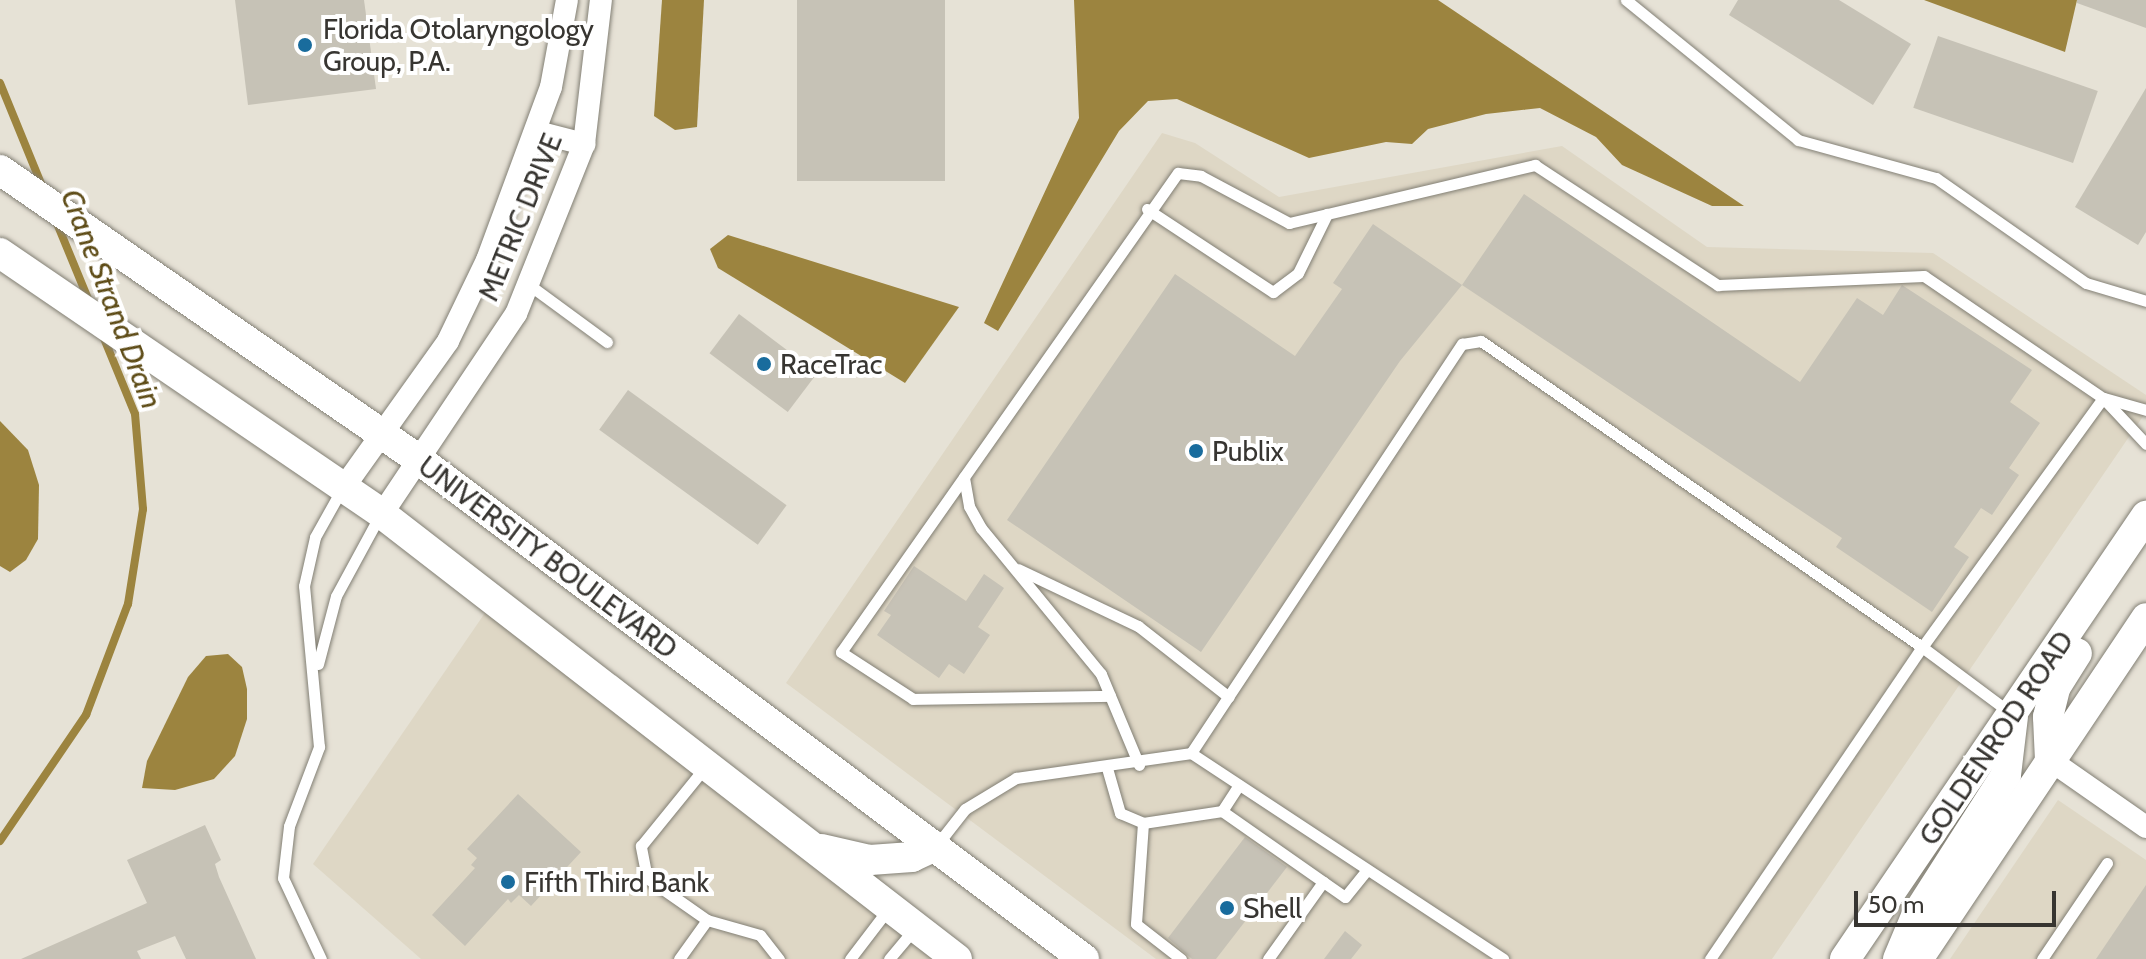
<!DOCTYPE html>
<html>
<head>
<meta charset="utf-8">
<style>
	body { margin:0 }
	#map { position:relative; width:2146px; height:959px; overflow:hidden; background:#e6e2d6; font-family:Cabin,sans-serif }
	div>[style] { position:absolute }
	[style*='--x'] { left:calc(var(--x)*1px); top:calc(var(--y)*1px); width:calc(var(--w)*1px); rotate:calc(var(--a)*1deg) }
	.built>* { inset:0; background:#ded7c5 }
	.water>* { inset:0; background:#9c843f }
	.stream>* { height:8px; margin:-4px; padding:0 4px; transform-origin:4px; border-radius:4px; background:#9c843f }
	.building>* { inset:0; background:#c6c2b6; transform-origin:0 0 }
	.roads { filter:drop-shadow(0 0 2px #827f74) drop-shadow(0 0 2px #827f74) }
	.lane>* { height:11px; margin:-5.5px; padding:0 5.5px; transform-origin:5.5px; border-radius:5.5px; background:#fff }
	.street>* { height:22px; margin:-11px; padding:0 11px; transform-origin:11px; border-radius:11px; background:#fff }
	.secondary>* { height:30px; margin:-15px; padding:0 15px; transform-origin:15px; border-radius:15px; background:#fff }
	.dots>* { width:22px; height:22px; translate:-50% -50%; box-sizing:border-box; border:4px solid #fff; border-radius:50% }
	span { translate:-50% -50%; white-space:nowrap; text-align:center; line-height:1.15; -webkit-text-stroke:8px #fff; paint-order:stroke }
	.poi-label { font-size:28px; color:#373531 }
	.left { translate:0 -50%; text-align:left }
	.street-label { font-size:28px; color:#373531 }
	.water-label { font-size:30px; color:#5e4c17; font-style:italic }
	.scale { position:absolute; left:1854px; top:891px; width:202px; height:36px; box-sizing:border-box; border:4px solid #373531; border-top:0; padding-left:10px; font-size:24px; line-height:28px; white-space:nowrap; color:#373531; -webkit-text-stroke:6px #fff; paint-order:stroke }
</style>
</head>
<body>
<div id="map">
	<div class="built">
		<i style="clip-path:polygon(1162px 133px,1195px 143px,1279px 197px,1562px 146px,1707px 247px,1933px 253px,2146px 395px,2146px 412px,1772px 959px,1156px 959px,786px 683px)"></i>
		<i style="clip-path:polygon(489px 607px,956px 959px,421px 959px,313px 864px)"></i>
		<i style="clip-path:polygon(2058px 800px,2146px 860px,2146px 959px,1950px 959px)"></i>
	</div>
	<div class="water">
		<i style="clip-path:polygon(662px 0,704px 0,697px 127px,675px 130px,654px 116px)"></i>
		<i style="clip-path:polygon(1074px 0,1438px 0,1744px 206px,1712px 206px,1622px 165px,1596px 137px,1540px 108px,1486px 114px,1428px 129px,1412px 144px,1386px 142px,1309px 158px,1177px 99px,1148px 101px,1119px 131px,998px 331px,984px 323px,1079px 118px)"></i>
		<i style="clip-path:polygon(1924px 0,2077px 0,2065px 52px)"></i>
		<i style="clip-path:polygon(728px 235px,959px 307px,905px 383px,718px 268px,710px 249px)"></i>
		<i style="clip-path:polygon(0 421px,28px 450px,39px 485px,38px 539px,26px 560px,10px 572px,0 566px)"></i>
		<i style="clip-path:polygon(228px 654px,242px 667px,247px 689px,247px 719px,235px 756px,214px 779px,175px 790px,142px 788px,147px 761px,188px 677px,206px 656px)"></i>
	</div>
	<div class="stream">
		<i style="--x:0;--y:83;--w:111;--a:67.8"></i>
		<i style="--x:56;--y:221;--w:87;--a:67.6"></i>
		<i style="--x:0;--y:841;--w:153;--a:-55.7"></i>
		<i style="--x:86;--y:715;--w:119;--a:-69.3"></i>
		<i style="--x:128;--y:604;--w:96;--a:-81"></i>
		<i style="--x:143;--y:509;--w:95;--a:-94.8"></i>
		<i style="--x:135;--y:414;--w:84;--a:-112.3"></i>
	</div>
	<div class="building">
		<i style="clip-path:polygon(235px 0,364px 0,376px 89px,248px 105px)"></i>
		<i style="left:797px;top:0;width:148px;height:181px"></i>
		<i style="clip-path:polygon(1738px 0,1839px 0,1911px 44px,1873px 105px,1729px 15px)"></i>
		<i style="clip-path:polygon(2077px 0,2146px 0,2146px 28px,2077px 3px)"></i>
		<i style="left:1938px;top:36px;width:169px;height:76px;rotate:19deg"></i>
		<i style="clip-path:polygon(2146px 88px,2146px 232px,2138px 245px,2075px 207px)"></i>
		<i style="clip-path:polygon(1524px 194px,1800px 382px,1857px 298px,1883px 315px,1902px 285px,2032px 370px,2010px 402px,2040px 423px,2009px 468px,2019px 475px,1992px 515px,1981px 508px,1954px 547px,1969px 557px,1932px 612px,1836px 547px,1842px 538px,1462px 285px)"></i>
		<i style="clip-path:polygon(1373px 224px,1462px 285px,1400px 361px,1201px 652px,1007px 520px,1175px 274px,1295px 356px,1342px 289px,1333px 283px)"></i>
		<i style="left:739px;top:314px;width:98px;height:49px;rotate:37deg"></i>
		<i style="left:628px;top:390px;width:196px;height:49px;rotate:36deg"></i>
		<i style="clip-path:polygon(914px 566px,966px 601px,984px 574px,1004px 588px,978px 627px,990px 635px,964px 674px,949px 664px,939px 678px,877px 635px,891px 615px,884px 611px)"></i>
		<i style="clip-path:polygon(518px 794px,581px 852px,531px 906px,519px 895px,511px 903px,508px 899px,465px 946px,432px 915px,475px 868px,471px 865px,477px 858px,467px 849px)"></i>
		<i style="clip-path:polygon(205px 825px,221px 860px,215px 864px,219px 877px,256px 959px,186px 959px,175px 936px,137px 951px,141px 959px,21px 959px,147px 903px,127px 860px)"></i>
		<i style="clip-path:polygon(1245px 837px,1287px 867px,1216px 959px,1192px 959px,1168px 938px)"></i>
		<i style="clip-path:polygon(2146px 885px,2146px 959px,2096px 959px)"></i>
		<i style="clip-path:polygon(1345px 931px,1362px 945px,1351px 959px,1324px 959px)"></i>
	</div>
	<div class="roads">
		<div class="lane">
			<i style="--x:1626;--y:0;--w:222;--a:39.1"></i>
			<i style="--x:1798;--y:140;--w:143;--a:15.4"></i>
			<i style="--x:1936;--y:178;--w:183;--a:35"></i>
			<i style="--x:2086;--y:283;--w:63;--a:16.7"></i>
			<i style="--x:1147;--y:209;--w:151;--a:33.4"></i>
			<i style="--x:1273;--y:292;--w:31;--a:-37"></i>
			<i style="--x:1298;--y:273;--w:66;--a:-63.8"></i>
			<i style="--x:528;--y:284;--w:98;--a:36.3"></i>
			<i style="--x:2103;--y:398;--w:63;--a:46.9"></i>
			<i style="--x:2104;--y:398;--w:44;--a:15.9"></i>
			<i style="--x:964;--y:477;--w:214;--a:125.1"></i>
			<i style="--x:841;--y:652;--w:86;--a:33.1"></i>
			<i style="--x:913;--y:699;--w:197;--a:-0.9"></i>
			<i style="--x:1018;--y:569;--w:133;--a:25.4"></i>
			<i style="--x:1138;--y:626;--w:115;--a:38"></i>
			<i style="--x:318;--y:664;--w:70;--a:-75.2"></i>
			<i style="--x:336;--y:596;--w:92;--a:-61.5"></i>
			<i style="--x:1191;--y:753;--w:374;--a:33.4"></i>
			<i style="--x:1139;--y:765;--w:99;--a:-112.7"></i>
			<i style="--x:1101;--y:674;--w:189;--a:-129.4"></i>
			<i style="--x:981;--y:528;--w:25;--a:-119"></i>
			<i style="--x:969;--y:506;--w:29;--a:-100"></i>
			<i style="--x:964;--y:477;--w:372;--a:-54.9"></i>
			<i style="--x:1178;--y:173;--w:23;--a:7"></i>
			<i style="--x:1201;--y:176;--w:100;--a:28.1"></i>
			<i style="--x:1289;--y:223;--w:253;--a:-13.3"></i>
			<i style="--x:1535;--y:165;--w:219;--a:33.3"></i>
			<i style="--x:1718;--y:285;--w:206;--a:-2.5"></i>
			<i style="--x:1924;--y:276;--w:217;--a:34.3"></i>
			<i style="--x:2103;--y:398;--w:308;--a:126"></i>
			<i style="--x:1922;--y:647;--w:112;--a:36.7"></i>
			<i style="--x:1107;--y:768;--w:47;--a:73.9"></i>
			<i style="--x:1120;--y:813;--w:25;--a:23"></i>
			<i style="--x:1143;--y:823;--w:80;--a:-8.6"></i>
			<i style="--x:1222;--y:811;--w:31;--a:-57"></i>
			<i style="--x:1222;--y:811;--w:150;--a:35"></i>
			<i style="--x:1345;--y:897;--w:35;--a:-51"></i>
			<i style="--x:1143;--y:823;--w:101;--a:94"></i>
			<i style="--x:1136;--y:924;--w:57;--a:37.9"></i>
			<i style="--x:936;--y:846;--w:47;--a:-51.9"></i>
			<i style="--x:965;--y:809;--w:60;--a:-31.3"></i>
			<i style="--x:1016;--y:778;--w:177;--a:-8.1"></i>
			<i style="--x:1191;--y:753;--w:491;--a:-56.5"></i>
			<i style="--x:1462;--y:344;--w:19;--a:-9"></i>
			<i style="--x:1481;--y:341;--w:537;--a:34.76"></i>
			<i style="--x:1922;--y:647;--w:377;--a:124.2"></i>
			<i style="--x:707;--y:920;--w:55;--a:15.8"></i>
			<i style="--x:760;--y:935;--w:31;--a:52"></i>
			<i style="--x:321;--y:959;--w:89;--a:-115.1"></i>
			<i style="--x:283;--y:878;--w:52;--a:-83.4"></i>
			<i style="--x:289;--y:826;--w:85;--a:-69.2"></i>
			<i style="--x:319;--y:747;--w:162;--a:-95.3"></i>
			<i style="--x:304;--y:586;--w:50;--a:-77.3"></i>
			<i style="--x:315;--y:537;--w:57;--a:-60.8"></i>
			<i style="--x:679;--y:959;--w:48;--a:-54.3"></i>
			<i style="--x:707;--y:920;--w:73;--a:-145"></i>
			<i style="--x:647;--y:878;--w:33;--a:-101"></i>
			<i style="--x:641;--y:846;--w:103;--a:-50.9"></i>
			<i style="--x:850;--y:959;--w:64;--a:-52.6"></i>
			<i style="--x:889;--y:959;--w:39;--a:-50"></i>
			<i style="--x:1268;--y:959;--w:95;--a:-54.5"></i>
			<i style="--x:2042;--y:959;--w:116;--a:-55.9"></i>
		</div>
		<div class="street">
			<i style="--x:537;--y:132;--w:49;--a:14.3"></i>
			<i style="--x:344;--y:487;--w:179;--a:-54.5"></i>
			<i style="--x:448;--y:341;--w:90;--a:-64.3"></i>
			<i style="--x:487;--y:260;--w:184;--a:-69.7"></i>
			<i style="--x:551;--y:87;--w:88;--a:-79.6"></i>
			<i style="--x:382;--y:514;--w:241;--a:-56.2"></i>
			<i style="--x:516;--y:314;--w:183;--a:-68.2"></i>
			<i style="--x:584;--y:144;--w:145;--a:-83.3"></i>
			<i style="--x:2050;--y:760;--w:117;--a:34.9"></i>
		</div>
		<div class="secondary">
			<i style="--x:0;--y:170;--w:508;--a:34.66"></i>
			<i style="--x:418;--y:459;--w:833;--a:36.9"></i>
			<i style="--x:0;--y:253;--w:463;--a:34.3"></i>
			<i style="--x:382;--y:514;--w:727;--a:37.74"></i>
			<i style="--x:2050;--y:760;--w:43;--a:-92.7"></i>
			<i style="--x:2048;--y:717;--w:30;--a:-76"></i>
			<i style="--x:2055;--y:688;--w:41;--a:-57.8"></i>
			<i style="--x:821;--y:849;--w:50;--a:12.7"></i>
			<i style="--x:870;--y:860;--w:42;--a:-4.1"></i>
			<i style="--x:912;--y:857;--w:26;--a:-25"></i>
			<i style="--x:1845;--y:959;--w:536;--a:-55.81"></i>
			<i style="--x:1898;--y:959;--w:49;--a:-67.1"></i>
			<i style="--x:1917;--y:914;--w:165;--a:-57.4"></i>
			<i style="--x:2006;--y:775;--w:59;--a:-83.2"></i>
			<i style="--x:1918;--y:959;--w:410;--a:-56.2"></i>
		</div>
	</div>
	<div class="dots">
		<i style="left:305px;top:45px;background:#196c9d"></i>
		<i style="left:764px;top:364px;background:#196c9d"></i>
		<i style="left:1196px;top:451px;background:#196c9d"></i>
		<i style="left:508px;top:882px;background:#196c9d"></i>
		<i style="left:1227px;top:908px;background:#196c9d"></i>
	</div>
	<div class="poi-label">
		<span class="left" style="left:323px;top:45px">Florida Otolaryngology<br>Group, P.A.</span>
		<span class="left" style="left:780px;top:364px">RaceTrac</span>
		<span class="left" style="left:1212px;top:451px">Publix</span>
		<span class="left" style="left:524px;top:882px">Fifth Third Bank</span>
		<span class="left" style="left:1243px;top:908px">Shell</span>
	</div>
	<div class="street-label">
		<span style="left:520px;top:217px;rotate:-68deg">METRIC DRIVE</span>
		<span style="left:548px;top:557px;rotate:37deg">UNIVERSITY BOULEVARD</span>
		<span style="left:1996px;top:738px;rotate:-56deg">GOLDENROD ROAD</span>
	</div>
	<div class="water-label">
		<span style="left:111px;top:299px;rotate:69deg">Crane Strand Drain</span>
	</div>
	<div class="scale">50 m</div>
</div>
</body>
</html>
